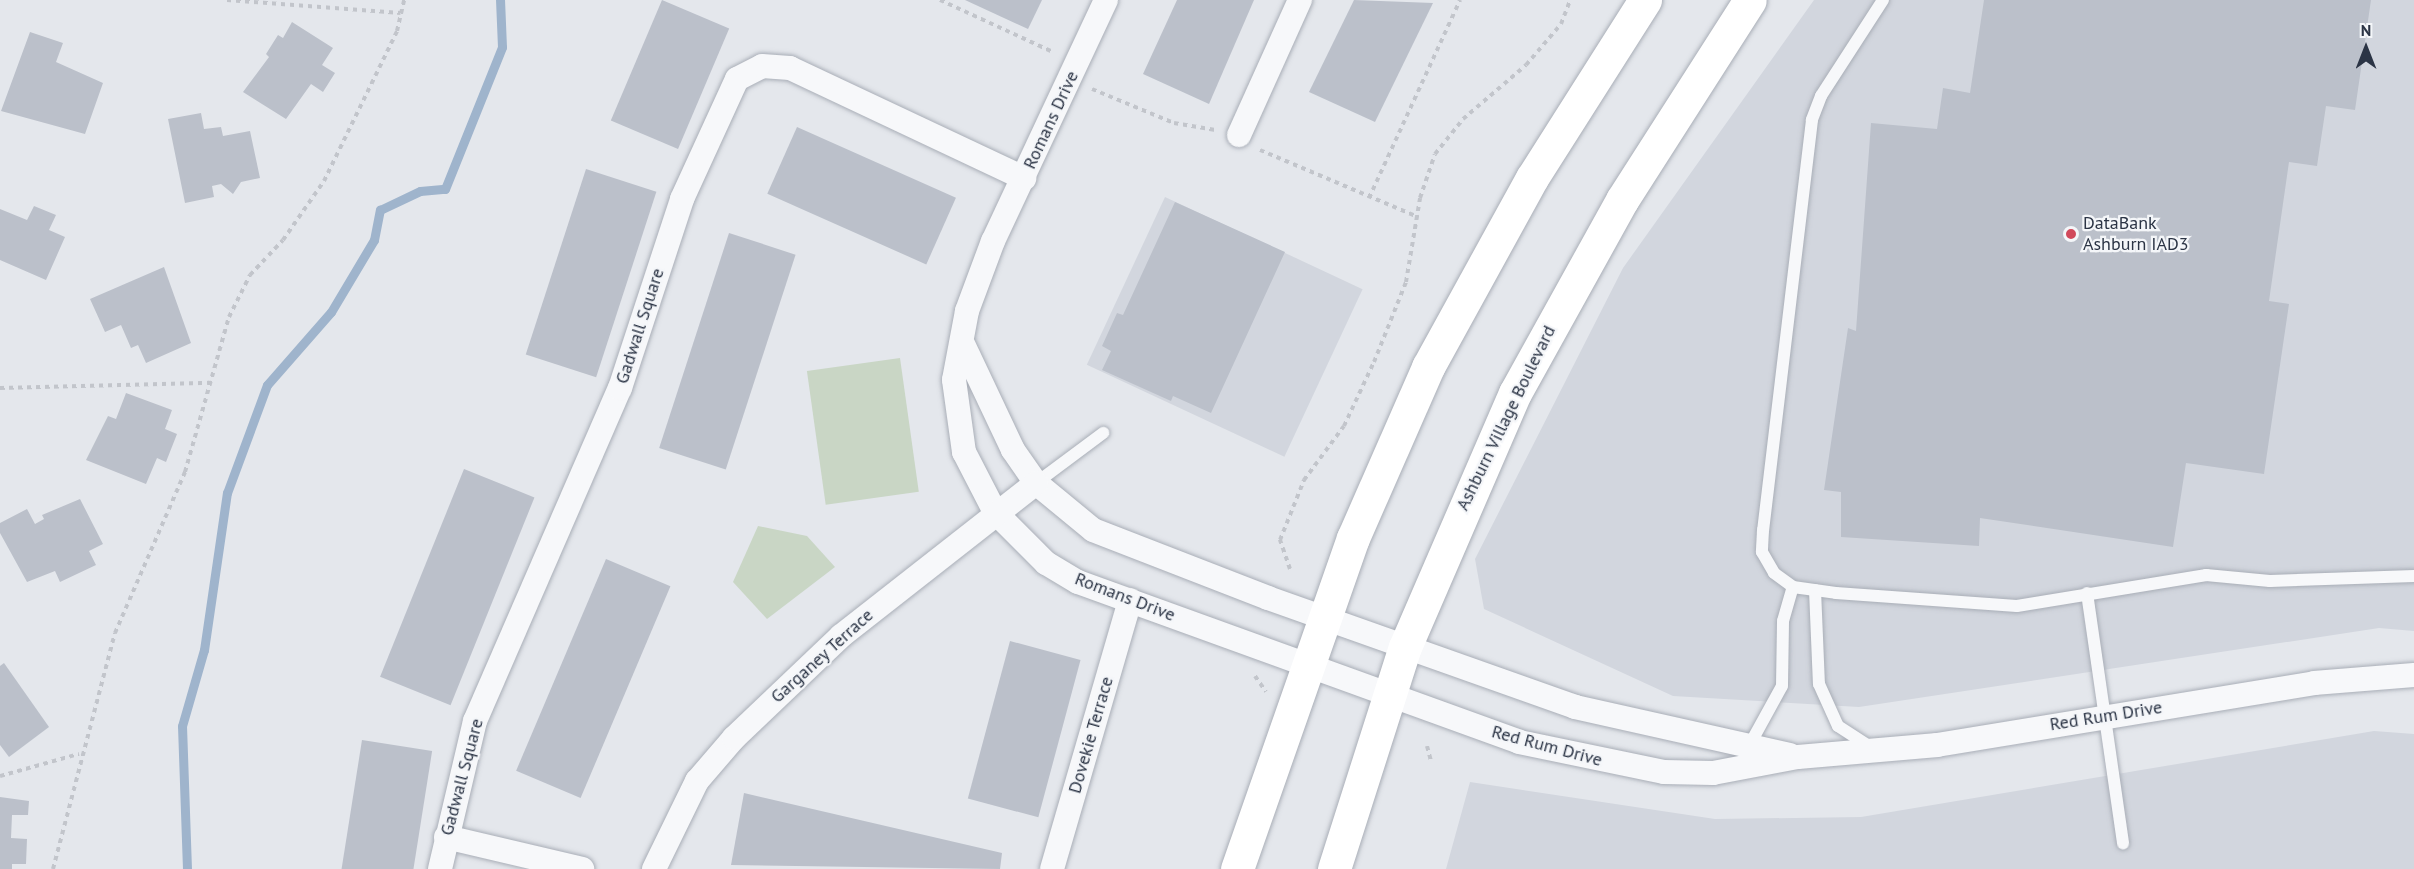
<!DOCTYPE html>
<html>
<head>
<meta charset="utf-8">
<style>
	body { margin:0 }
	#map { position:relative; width:2414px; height:869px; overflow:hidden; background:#e4e7ec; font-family:"PT Sans",sans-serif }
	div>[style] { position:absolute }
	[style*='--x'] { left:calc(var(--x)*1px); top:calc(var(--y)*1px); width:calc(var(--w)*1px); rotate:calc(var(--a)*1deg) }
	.built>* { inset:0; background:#d2d6de; transform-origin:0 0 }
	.green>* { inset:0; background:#c9d6c5; transform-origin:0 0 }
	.stream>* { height:9px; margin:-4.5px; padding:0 4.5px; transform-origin:4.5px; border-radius:4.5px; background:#9fb4cc }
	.building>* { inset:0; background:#bbc0ca; transform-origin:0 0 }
	.path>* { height:4px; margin-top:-2px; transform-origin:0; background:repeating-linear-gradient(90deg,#c2c5cb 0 4.5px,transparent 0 9px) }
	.roads { filter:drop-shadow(0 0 2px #a9aeb7) drop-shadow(0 0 2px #a9aeb7) }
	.lane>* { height:12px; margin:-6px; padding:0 6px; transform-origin:6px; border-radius:6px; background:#f7f8fa }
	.street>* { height:24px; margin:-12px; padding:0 12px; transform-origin:12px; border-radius:12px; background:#f7f8fa }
	.secondary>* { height:33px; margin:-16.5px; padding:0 16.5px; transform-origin:16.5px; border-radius:16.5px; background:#fff }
	.dots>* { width:16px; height:16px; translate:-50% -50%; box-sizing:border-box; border:3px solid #f4f6f9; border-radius:50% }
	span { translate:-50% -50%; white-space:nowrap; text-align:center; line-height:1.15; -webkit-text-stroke:4.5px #f4f6f9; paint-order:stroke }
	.street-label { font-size:18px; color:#2b3445 }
	.poi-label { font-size:18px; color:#2b3445 }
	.left { translate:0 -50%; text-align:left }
	.north { position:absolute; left:2336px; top:18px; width:60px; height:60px; -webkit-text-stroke:4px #f4f6f9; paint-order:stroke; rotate:0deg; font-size:16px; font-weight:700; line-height:24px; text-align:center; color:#2b3445 }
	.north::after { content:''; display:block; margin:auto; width:21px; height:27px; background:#2b3445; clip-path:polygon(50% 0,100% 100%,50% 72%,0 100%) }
</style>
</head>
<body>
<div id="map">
	<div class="built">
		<i style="clip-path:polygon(1814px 0,2414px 0,2414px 631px,2379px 628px,1859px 707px,1673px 696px,1484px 609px,1475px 559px,1623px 268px)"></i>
		<i style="left:1165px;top:197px;width:218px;height:185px;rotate:25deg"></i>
		<i style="clip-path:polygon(2374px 731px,2414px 734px,2414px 869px,1446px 869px,1470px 782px,1715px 819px,1861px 817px)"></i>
	</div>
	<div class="green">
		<i style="left:900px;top:358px;width:135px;height:94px;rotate:82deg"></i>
		<i style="clip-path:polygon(758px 526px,807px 536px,835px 567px,767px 619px,733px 582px)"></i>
	</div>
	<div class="stream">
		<i style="--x:187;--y:869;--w:143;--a:-92"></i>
		<i style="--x:182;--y:726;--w:79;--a:-73.9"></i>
		<i style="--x:204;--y:650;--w:159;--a:-81.7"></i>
		<i style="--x:227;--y:493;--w:115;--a:-69.7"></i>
		<i style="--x:267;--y:385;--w:97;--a:-48.8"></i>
		<i style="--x:331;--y:312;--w:84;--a:-59.2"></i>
		<i style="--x:374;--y:240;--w:31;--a:-79"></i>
		<i style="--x:380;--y:210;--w:44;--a:-25.4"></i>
		<i style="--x:420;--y:191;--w:25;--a:-5"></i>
		<i style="--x:445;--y:189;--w:153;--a:-68.1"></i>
		<i style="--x:502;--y:47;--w:47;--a:-92.4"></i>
	</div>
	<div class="building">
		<i style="left:662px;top:0;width:73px;height:131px;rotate:23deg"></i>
		<i style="clip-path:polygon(965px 0,1042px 0,1028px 29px)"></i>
		<i style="clip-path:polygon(1177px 0,1254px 0,1209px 104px,1143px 74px)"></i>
		<i style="clip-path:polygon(1354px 0,1433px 3px,1375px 122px,1309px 92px)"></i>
		<i style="clip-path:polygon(1984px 0,2371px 0,2355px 110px,2326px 106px,2317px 166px,2289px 162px,2269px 301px,2289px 304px,2264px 474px,2186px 463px,2173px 547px,1980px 518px,1979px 546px,1841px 537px,1841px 492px,1824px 490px,1848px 328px,1856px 331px,1871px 123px,1937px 129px,1943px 88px,1970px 93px)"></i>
		<i style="clip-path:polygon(292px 22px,333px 48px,322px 65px,335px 73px,323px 92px,311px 84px,286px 119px,243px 92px,269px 57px,266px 54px,278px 35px,283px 38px)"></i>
		<i style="clip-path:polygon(30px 32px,63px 43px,56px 62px,103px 83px,85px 134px,1px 111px)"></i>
		<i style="clip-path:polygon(201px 113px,204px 129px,221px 127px,223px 136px,250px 131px,260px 178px,241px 182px,233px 194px,221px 184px,212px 186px,214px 197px,185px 203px,168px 119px)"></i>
		<i style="left:797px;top:127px;width:174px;height:73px;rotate:24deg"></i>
		<i style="left:586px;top:169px;width:74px;height:195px;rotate:18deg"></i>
		<i style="clip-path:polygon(1175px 202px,1285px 252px,1211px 413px,1173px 396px,1171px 401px,1102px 370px,1111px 351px,1102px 346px,1117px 313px,1123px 315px)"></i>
		<i style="clip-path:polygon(34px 206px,56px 215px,49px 230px,65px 237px,46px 280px,0 260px,0 209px,27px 220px)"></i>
		<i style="left:729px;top:233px;width:70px;height:226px;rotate:18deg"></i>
		<i style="clip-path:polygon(164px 267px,191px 343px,146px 363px,138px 345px,131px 348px,121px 325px,105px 332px,90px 299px)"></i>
		<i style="clip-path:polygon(126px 393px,172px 410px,165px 429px,177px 434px,166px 462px,157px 458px,146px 484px,86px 460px,108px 416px,116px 419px)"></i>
		<i style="left:464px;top:469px;width:76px;height:224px;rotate:22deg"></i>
		<i style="clip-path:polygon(80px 499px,103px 544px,89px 551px,96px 565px,60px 582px,55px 571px,27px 582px,0 533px,0 523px,27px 509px,35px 524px,44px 519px,42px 515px)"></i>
		<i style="left:606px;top:559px;width:70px;height:230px;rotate:23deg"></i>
		<i style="left:1010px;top:641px;width:73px;height:163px;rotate:15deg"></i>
		<i style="clip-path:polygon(4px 663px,49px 727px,9px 757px,0 745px,0 666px)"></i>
		<i style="left:362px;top:740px;width:71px;height:131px;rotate:9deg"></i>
		<i style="clip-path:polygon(744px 793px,1002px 853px,1000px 869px,731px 865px)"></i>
		<i style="clip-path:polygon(0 797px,29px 801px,28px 815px,12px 815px,11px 838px,27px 839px,26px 864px,12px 864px,12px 869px,0 869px)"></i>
	</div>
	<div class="path">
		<i style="--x:227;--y:0;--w:174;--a:4.3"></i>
		<i style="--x:940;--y:0;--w:124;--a:24.7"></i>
		<i style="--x:1092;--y:89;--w:89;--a:22.5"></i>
		<i style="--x:1174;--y:123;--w:42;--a:9.7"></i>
		<i style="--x:1260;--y:150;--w:172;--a:23"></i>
		<i style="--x:1369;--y:198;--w:218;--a:-65.3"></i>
		<i style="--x:0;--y:388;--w:212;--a:-1.4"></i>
		<i style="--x:1290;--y:569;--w:31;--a:-109"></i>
		<i style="--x:1280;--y:540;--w:65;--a:-68.2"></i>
		<i style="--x:1304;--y:480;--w:67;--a:-53.5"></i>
		<i style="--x:1344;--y:426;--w:71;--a:-64.9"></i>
		<i style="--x:1374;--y:362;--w:86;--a:-68.2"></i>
		<i style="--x:1406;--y:282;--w:85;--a:-80.5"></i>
		<i style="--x:1420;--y:198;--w:46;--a:-71.2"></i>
		<i style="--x:1435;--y:154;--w:45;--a:-51.3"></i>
		<i style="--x:1463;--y:119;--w:83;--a:-40.6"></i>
		<i style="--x:1526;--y:65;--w:54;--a:-49.5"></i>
		<i style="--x:1561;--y:24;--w:26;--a:-69"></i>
		<i style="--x:1255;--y:676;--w:19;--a:55"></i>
		<i style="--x:1427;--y:746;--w:16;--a:75"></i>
		<i style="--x:0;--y:776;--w:82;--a:-15.6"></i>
		<i style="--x:53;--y:869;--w:244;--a:-75.3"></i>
		<i style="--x:115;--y:633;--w:176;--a:-66.5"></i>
		<i style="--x:185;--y:472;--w:161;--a:-74.2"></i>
		<i style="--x:229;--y:317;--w:47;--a:-63.4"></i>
		<i style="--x:250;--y:275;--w:48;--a:-46.7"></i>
		<i style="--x:283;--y:240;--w:72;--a:-55.2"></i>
		<i style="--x:324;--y:181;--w:167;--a:-64"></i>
		<i style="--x:397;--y:31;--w:32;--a:-77"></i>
	</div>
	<div class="roads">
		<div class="lane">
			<i style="--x:1883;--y:0;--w:114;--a:122.9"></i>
			<i style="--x:1821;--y:96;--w:26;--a:111"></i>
			<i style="--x:1812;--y:120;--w:413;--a:96.8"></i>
			<i style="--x:1763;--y:530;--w:22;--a:93"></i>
			<i style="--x:1762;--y:552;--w:24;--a:60"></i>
			<i style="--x:1774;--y:573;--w:24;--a:36"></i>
			<i style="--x:1793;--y:587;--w:43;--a:7.9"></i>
			<i style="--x:1836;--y:593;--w:181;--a:4.1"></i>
			<i style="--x:2017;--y:606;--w:192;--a:-9.3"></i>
			<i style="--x:2206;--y:575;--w:64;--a:5.4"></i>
			<i style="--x:2270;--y:581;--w:144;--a:-2"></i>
			<i style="--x:1036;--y:483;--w:84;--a:-36.7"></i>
			<i style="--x:1815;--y:590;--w:94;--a:87.6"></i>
			<i style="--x:1819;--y:684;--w:46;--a:65.7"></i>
			<i style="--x:1838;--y:726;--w:40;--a:32.9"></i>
			<i style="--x:2087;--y:593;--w:253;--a:81.8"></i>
			<i style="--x:1749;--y:746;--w:68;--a:-61.2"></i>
			<i style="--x:1782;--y:686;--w:65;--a:-89.1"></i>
			<i style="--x:1783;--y:621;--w:35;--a:-74"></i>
		</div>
		<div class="street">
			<i style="--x:1106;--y:0;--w:266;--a:115.1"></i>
			<i style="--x:993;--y:241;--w:75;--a:110.4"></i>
			<i style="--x:967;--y:311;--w:70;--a:100.7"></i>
			<i style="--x:954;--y:380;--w:73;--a:82.1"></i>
			<i style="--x:964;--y:452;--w:68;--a:62.7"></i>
			<i style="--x:995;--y:512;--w:72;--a:45"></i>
			<i style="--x:1046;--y:563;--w:37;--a:31"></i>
			<i style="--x:1078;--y:582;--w:469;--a:19.9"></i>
			<i style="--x:1519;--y:742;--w:148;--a:11.7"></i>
			<i style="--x:1664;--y:772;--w:49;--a:1.2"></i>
			<i style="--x:1713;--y:773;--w:86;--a:-10.7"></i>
			<i style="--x:1798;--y:757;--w:140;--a:-4.9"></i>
			<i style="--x:1937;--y:745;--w:382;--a:-9.3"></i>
			<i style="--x:2314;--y:683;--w:100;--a:-4.6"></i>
			<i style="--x:1239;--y:135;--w:148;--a:-65.7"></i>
			<i style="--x:962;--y:342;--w:119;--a:64.7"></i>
			<i style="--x:1013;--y:450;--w:40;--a:55.1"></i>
			<i style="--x:1036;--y:483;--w:74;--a:39.5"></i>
			<i style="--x:1093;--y:530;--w:188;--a:21.2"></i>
			<i style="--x:1268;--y:598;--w:326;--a:19.5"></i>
			<i style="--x:1575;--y:707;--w:220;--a:12.6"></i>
			<i style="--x:446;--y:837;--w:140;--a:13.2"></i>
			<i style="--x:440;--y:869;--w:152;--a:-76.7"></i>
			<i style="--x:475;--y:721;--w:363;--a:-66.5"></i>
			<i style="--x:620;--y:388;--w:199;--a:-71.8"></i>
			<i style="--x:682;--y:199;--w:132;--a:-65.4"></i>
			<i style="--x:737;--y:79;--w:28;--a:-27"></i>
			<i style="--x:762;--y:66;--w:28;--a:4"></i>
			<i style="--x:790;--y:68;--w:259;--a:25.2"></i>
			<i style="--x:654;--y:869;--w:98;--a:-64"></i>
			<i style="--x:697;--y:781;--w:57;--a:-49.3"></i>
			<i style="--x:734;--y:738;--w:148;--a:-43.6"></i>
			<i style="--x:841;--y:636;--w:248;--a:-38.1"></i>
			<i style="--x:1052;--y:869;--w:280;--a:-73.8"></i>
		</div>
		<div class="secondary">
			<i style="--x:1237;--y:869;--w:351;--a:-70.7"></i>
			<i style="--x:1353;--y:538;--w:187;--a:-66.3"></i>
			<i style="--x:1428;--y:367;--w:216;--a:-61.2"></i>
			<i style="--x:1532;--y:178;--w:211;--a:-57.6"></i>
			<i style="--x:1334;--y:869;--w:233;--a:-72.3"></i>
			<i style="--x:1405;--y:647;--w:277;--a:-66.6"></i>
			<i style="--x:1515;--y:393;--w:221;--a:-61"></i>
			<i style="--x:1622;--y:200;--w:237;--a:-57.4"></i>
		</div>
	</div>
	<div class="dots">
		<i style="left:2071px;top:234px;background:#d1495b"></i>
	</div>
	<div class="street-label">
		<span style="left:1051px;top:120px;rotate:-65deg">Romans Drive</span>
		<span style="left:640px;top:326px;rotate:-72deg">Gadwall Square</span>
		<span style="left:1506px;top:418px;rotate:-64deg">Ashburn Village Boulevard</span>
		<span style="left:1125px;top:597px;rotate:21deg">Romans Drive</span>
		<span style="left:822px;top:656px;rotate:-42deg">Garganey Terrace</span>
		<span style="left:2106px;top:716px;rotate:-9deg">Red Rum Drive</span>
		<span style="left:1091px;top:735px;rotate:-74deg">Dovekie Terrace</span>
		<span style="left:1547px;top:746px;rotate:15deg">Red Rum Drive</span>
		<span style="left:462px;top:777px;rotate:-75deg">Gadwall Square</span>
	</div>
	<div class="poi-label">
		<span class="left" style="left:2083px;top:234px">DataBank<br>Ashburn IAD3</span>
	</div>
	<div class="north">N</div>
</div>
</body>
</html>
